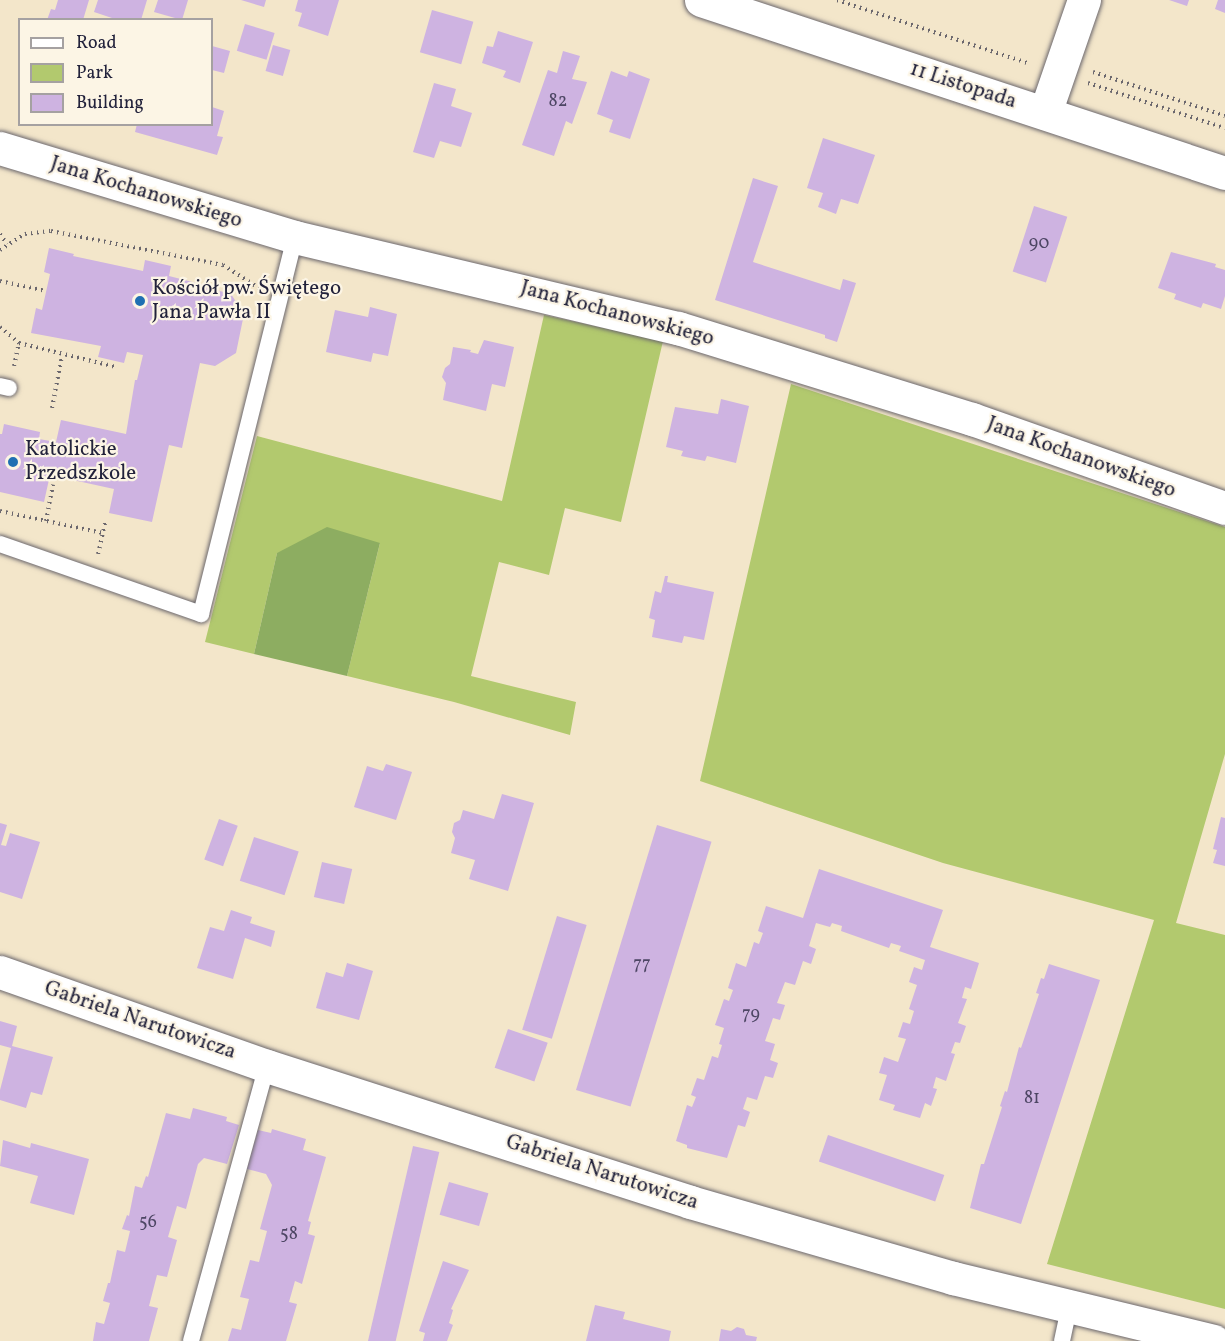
<!DOCTYPE html>
<html>
<head>
<meta charset="utf-8">
<style>
	body { margin:0 }
	#map { position:relative; width:1225px; height:1341px; overflow:hidden; background:#f3e6ca; font-family:Vollkorn,serif }
	div>[style] { position:absolute }
	[style*='--x'] { left:calc(var(--x)*1px); top:calc(var(--y)*1px); width:calc(var(--w)*1px); rotate:calc(var(--a)*1deg) }
	.green>* { inset:0; background:#b2c96e }
	.forest>* { inset:0; background:#8dad61 }
	.building>* { inset:0; background:#ceb3e1; transform-origin:0 0 }
	.path>* { height:4px; margin-top:-2px; transform-origin:0; background:repeating-linear-gradient(90deg,#6b676d 0 1.5px,transparent 0 6px) }
	.roads { filter:drop-shadow(0 0 2px #6b676d) drop-shadow(0 0 2px #6b676d) }
	.lane>* { height:16px; margin:-8px; padding:0 8px; transform-origin:8px; border-radius:8px; background:#fff }
	.street>* { height:33px; margin:-16.5px; padding:0 16.5px; transform-origin:16.5px; border-radius:16.5px; background:#fff }
	.dots>* { width:16px; height:16px; translate:-50% -50%; box-sizing:border-box; border:3px solid #fcf5e5; border-radius:50% }
	span { translate:-50% -50%; white-space:nowrap; text-align:center; line-height:1.15; -webkit-text-stroke:4.5px #fcf5e5; paint-order:stroke }
	.number-label { font-size:18px; color:#4d4664 }
	.number-label span { -webkit-text-stroke-width:0 }
	.street-label { font-size:21px; color:#22223b }
	.poi-label { font-size:21px; color:#22223b }
	.left { translate:0 -50%; text-align:left }
	.legend { position:absolute; left:18px; top:18px; width:195px; height:108px; box-sizing:border-box; background:#fcf5e5; border:2px solid #a5a1a1; margin:0; padding:8px 10px; list-style:none; font-size:18px; color:#22223b }
	.legend li { display:flex; align-items:center; gap:12px; height:30px }
	.legend b { width:30px; border:2px solid #a5a1a1 }
</style>
</head>
<body>
<div id="map">
	<div class="green">
		<i style="clip-path:polygon(544px 315px,663px 341px,621px 522px,565px 508px,549px 575px,499px 562px,471px 676px,576px 702px,570px 735px,454px 702px,347px 676px,380px 543px,277px 553px,254px 654px,205px 642px,257px 436px,502px 501px)"></i>
		<i style="clip-path:polygon(791px 384px,1225px 527px,1225px 754px,1176px 923px,1225px 935px,1225px 1309px,1047px 1264px,1154px 920px,943px 863px,700px 781px)"></i>
	</div>
	<div class="forest">
		<i style="clip-path:polygon(327px 527px,380px 543px,347px 676px,254px 654px,277px 553px)"></i>
	</div>
	<div class="building">
		<i style="clip-path:polygon(58px 0,89px 0,83px 20px,47px 20px,51px 9px,55px 10px)"></i>
		<i style="clip-path:polygon(98px 0,147px 0,141px 20px,118px 20px,94px 12px)"></i>
		<i style="clip-path:polygon(158px 0,188px 0,182px 20px,154px 12px)"></i>
		<i style="clip-path:polygon(241px 0,266px 0,264px 7px)"></i>
		<i style="clip-path:polygon(298px 0,339px 0,328px 36px,298px 26px,302px 13px,295px 11px)"></i>
		<i style="clip-path:polygon(1169px 0,1189px 0,1187px 6px)"></i>
		<i style="clip-path:polygon(1218px 0,1225px 0,1225px 13px,1215px 9px)"></i>
		<i style="left:432px;top:10px;width:43px;height:44px;rotate:16deg"></i>
		<i style="left:245px;top:24px;width:31px;height:28px;rotate:17deg"></i>
		<i style="clip-path:polygon(498px 31px,533px 42px,520px 83px,503px 77px,506px 71px,482px 63px,487px 46px,493px 47px)"></i>
		<i style="left:273px;top:45px;width:18px;height:27px;rotate:16deg"></i>
		<i style="clip-path:polygon(212px 46px,230px 51px,224px 73px,212px 70px)"></i>
		<i style="clip-path:polygon(563px 51px,580px 56px,572px 79px,587px 82px,572px 124px,566px 121px,554px 156px,522px 145px,548px 70px,557px 73px)"></i>
		<i style="clip-path:polygon(611px 71px,627px 77px,629px 71px,650px 79px,630px 139px,609px 132px,613px 120px,597px 114px)"></i>
		<i style="clip-path:polygon(434px 83px,456px 89px,451px 106px,472px 113px,461px 147px,440px 141px,434px 158px,413px 152px)"></i>
		<i style="clip-path:polygon(212px 107px,224px 111px,217px 136px,223px 137px,217px 155px,135px 132px,137px 124px,212px 124px)"></i>
		<i style="clip-path:polygon(823px 138px,875px 155px,858px 204px,841px 199px,836px 214px,818px 207px,823px 193px,807px 188px)"></i>
		<i style="clip-path:polygon(753px 178px,778px 186px,753px 262px,840px 290px,843px 279px,856px 283px,837px 342px,825px 338px,825px 335px,715px 300px)"></i>
		<i style="left:1034px;top:206px;width:35px;height:69px;rotate:18deg"></i>
		<i style="clip-path:polygon(49px 248px,74px 254px,73px 256px,143px 271px,145px 260px,171px 266px,169px 276px,216px 288px,216px 290px,231px 294px,244px 314px,236px 353px,215px 366px,200px 363px,182px 448px,169px 445px,152px 522px,109px 513px,114px 489px,50px 475px,44px 502px,0 492px,0 434px,2px 434px,4px 424px,40px 432px,39px 439px,56px 442px,61px 420px,126px 434px,135px 380px,137px 380px,143px 355px,127px 352px,124px 363px,98px 357px,101px 346px,31px 333px,36px 308px,42px 310px,50px 274px,44px 272px)"></i>
		<i style="clip-path:polygon(1171px 252px,1216px 264px,1215px 267px,1225px 270px,1225px 296px,1221px 309px,1203px 303px,1201px 308px,1174px 299px,1176px 294px,1158px 288px)"></i>
		<i style="clip-path:polygon(370px 307px,397px 314px,388px 356px,373px 353px,371px 362px,326px 352px,335px 310px,368px 317px)"></i>
		<i style="clip-path:polygon(484px 340px,514px 347px,505px 387px,492px 384px,486px 411px,443px 400px,446px 383px,442px 377px,445px 368px,450px 364px,453px 347px,471px 350px,470px 352px,478px 354px)"></i>
		<i style="clip-path:polygon(721px 399px,749px 406px,736px 463px,707px 456px,705px 461px,681px 456px,683px 451px,666px 447px,675px 407px,718px 414px)"></i>
		<i style="clip-path:polygon(665px 576px,668px 576px,667px 582px,714px 592px,704px 640px,684px 636px,682px 643px,652px 637px,655px 620px,649px 618px,655px 591px,661px 593px)"></i>
		<i style="clip-path:polygon(386px 764px,412px 772px,396px 820px,354px 807px,367px 766px,383px 771px)"></i>
		<i style="clip-path:polygon(502px 794px,534px 803px,508px 891px,469px 879px,475px 860px,451px 853px,455px 838px,452px 832px,454px 823px,460px 820px,463px 810px,494px 819px)"></i>
		<i style="clip-path:polygon(1221px 817px,1225px 818px,1225px 866px,1213px 863px,1217px 850px,1213px 849px)"></i>
		<i style="left:219px;top:819px;width:20px;height:43px;rotate:20deg"></i>
		<i style="clip-path:polygon(0 823px,7px 825px,1px 845px,6px 846px,10px 833px,40px 842px,22px 899px,0 892px)"></i>
		<i style="left:657px;top:825px;width:57px;height:277px;rotate:17deg"></i>
		<i style="left:254px;top:837px;width:47px;height:46px;rotate:18deg"></i>
		<i style="left:322px;top:862px;width:31px;height:36px;rotate:13deg"></i>
		<i style="clip-path:polygon(819px 869px,943px 910px,930px 947px,979px 963px,971px 989px,965px 987px,962px 998px,967px 999px,958px 1023px,966px 1026px,960px 1043px,955px 1042px,951px 1053px,955px 1054px,946px 1081px,936px 1077px,933px 1088px,937px 1089px,931px 1106px,925px 1103px,920px 1118px,893px 1110px,895px 1105px,879px 1100px,887px 1075px,879px 1073px,884px 1057px,898px 1062px,906px 1039px,898px 1037px,903px 1022px,910px 1024px,914px 1011px,909px 1009px,917px 985px,909px 982px,914px 967px,922px 970px,925px 960px,899px 951px,901px 946px,891px 943px,889px 948px,841px 931px,842px 926px,832px 923px,830px 927px,816px 923px,809px 946px,816px 949px,811px 964px,803px 961px,795px 985px,785px 982px,777px 1003px,785px 1005px,780px 1020px,773px 1018px,765px 1041px,775px 1044px,770px 1060px,778px 1063px,773px 1078px,765px 1076px,757px 1100px,747px 1097px,743px 1109px,750px 1112px,745px 1127px,738px 1125px,727px 1158px,687px 1148px,687px 1145px,676px 1141px,687px 1105px,692px 1107px,696px 1097px,691px 1095px,697px 1078px,704px 1080px,712px 1056px,718px 1058px,722px 1045px,719px 1044px,724px 1028px,715px 1025px,724px 999px,729px 1001px,733px 990px,728px 988px,736px 963px,746px 967px,754px 942px,759px 944px,763px 933px,758px 931px,766px 906px,803px 918px)"></i>
		<i style="clip-path:polygon(231px 910px,252px 917px,250px 923px,275px 931px,271px 947px,245px 938px,233px 979px,197px 968px,210px 927px,224px 931px)"></i>
		<i style="left:557px;top:916px;width:31px;height:119px;rotate:17deg"></i>
		<i style="clip-path:polygon(347px 963px,373px 971px,359px 1020px,316px 1008px,326px 972px,343px 977px)"></i>
		<i style="clip-path:polygon(1049px 964px,1100px 980px,1021px 1224px,970px 1208px,981px 1164px,984px 1164px,1002px 1107px,1000px 1106px,1005px 1091px,1007px 1092px,1019px 1047px,1021px 1048px,1039px 994px,1036px 993px,1041px 978px,1044px 979px)"></i>
		<i style="clip-path:polygon(0 1021px,17px 1026px,12px 1046px,53px 1057px,42px 1095px,31px 1092px,26px 1108px,0 1100px,0 1090px,11px 1048px,0 1045px)"></i>
		<i style="left:508px;top:1029px;width:42px;height:41px;rotate:19deg"></i>
		<i style="clip-path:polygon(193px 1108px,227px 1117px,226px 1121px,239px 1125px,227px 1164px,204px 1158px,198px 1164px,186px 1209px,177px 1206px,168px 1237px,177px 1240px,167px 1277px,157px 1275px,149px 1306px,158px 1308px,149px 1341px,93px 1341px,96px 1322px,104px 1324px,110px 1303px,103px 1301px,108px 1283px,110px 1283px,117px 1250px,125px 1252px,130px 1231px,122px 1229px,127px 1215px,129px 1216px,135px 1186px,142px 1188px,146px 1176px,148px 1177px,166px 1113px,190px 1119px)"></i>
		<i style="clip-path:polygon(272px 1129px,306px 1139px,303px 1150px,326px 1157px,308px 1221px,311px 1222px,308px 1234px,315px 1236px,302px 1284px,295px 1281px,289px 1302px,297px 1304px,286px 1341px,228px 1341px,232px 1328px,241px 1330px,249px 1299px,240px 1297px,250px 1260px,259px 1262px,267px 1231px,260px 1229px,272px 1185px,266px 1174px,247px 1169px,258px 1130px,271px 1133px)"></i>
		<i style="left:828px;top:1135px;width:123px;height:28px;rotate:19deg"></i>
		<i style="clip-path:polygon(3px 1140px,30px 1148px,31px 1143px,89px 1159px,74px 1215px,30px 1203px,38px 1176px,0 1166px)"></i>
		<i style="left:413px;top:1146px;width:27px;height:202px;rotate:13deg"></i>
		<i style="left:449px;top:1182px;width:41px;height:34px;rotate:16deg"></i>
		<i style="clip-path:polygon(443px 1261px,469px 1270px,451px 1309px,453px 1310px,449px 1323px,453px 1325px,447px 1341px,423px 1341px,425px 1333px,419px 1331px)"></i>
		<i style="clip-path:polygon(595px 1305px,625px 1312px,623px 1319px,671px 1331px,669px 1341px,586px 1341px)"></i>
		<i style="clip-path:polygon(737px 1327px,744px 1329px,746px 1335px,757px 1337px,756px 1341px,719px 1341px,721px 1329px,731px 1331px)"></i>
	</div>
	<div class="path">
		<i style="--x:837;--y:0;--w:203;--a:18.3"></i>
		<i style="--x:1093;--y:72;--w:139;--a:18.4"></i>
		<i style="--x:1088;--y:83;--w:144;--a:18.2"></i>
		<i style="--x:0;--y:234;--w:12;--a:55"></i>
		<i style="--x:0;--y:250;--w:30;--a:-33"></i>
		<i style="--x:25;--y:234;--w:26;--a:-7"></i>
		<i style="--x:51;--y:231;--w:175;--a:11.2"></i>
		<i style="--x:223;--y:265;--w:43;--a:32.6"></i>
		<i style="--x:0;--y:281;--w:47;--a:12.3"></i>
		<i style="--x:0;--y:327;--w:25;--a:40"></i>
		<i style="--x:19;--y:343;--w:100;--a:13.9"></i>
		<i style="--x:14;--y:366;--w:24;--a:-78"></i>
		<i style="--x:52;--y:408;--w:53;--a:-79.1"></i>
		<i style="--x:0;--y:511;--w:105;--a:12.1"></i>
		<i style="--x:46;--y:521;--w:37;--a:-79"></i>
		<i style="--x:98;--y:554;--w:35;--a:-77"></i>
	</div>
	<div class="roads">
		<div class="lane">
			<i style="--x:0;--y:386;--w:9;--a:13"></i>
			<i style="--x:0;--y:544;--w:213;--a:19.2"></i>
			<i style="--x:201;--y:614;--w:389;--a:-76"></i>
			<i style="--x:191;--y:1341;--w:285;--a:-74.6"></i>
			<i style="--x:1062;--y:1341;--w:35;--a:-78"></i>
		</div>
		<div class="street">
			<i style="--x:701;--y:0;--w:552;--a:18.27"></i>
			<i style="--x:1045;--y:113;--w:120;--a:-71"></i>
			<i style="--x:0;--y:148;--w:308;--a:16.8"></i>
			<i style="--x:295;--y:237;--w:394;--a:13.4"></i>
			<i style="--x:678;--y:328;--w:308;--a:17.2"></i>
			<i style="--x:972;--y:419;--w:268;--a:19.4"></i>
			<i style="--x:0;--y:972;--w:283;--a:19.4"></i>
			<i style="--x:267;--y:1066;--w:444;--a:17.8"></i>
			<i style="--x:690;--y:1202;--w:274;--a:16.1"></i>
			<i style="--x:953;--y:1278;--w:268;--a:13.6"></i>
		</div>
	</div>
	<div class="dots">
		<i style="left:140px;top:301px;background:#1f6fb2"></i>
		<i style="left:13px;top:462px;background:#1f6fb2"></i>
	</div>
	<div class="number-label">
		<span style="left:558px;top:102px">82</span>
		<span style="left:1039px;top:244px">90</span>
		<span style="left:642px;top:965px">77</span>
		<span style="left:751px;top:1015px">79</span>
		<span style="left:1032px;top:1099px">81</span>
		<span style="left:148px;top:1223px">56</span>
		<span style="left:289px;top:1235px">58</span>
	</div>
	<div class="street-label">
		<span style="left:963px;top:86px;rotate:18deg">11 Listopada</span>
		<span style="left:146px;top:193px;rotate:17deg">Jana Kochanowskiego</span>
		<span style="left:617px;top:314px;rotate:15deg">Jana Kochanowskiego</span>
		<span style="left:1081px;top:458px;rotate:20deg">Jana Kochanowskiego</span>
		<span style="left:140px;top:1021px;rotate:19deg">Gabriela Narutowicza</span>
		<span style="left:602px;top:1173px;rotate:18deg">Gabriela Narutowicza</span>
	</div>
	<div class="poi-label">
		<span class="left" style="left:152px;top:301px">Kościół pw. Świętego<br>Jana Pawła II</span>
		<span class="left" style="left:25px;top:462px">Katolickie<br>Przedszkole</span>
	</div>
	<ul class="legend">
	<li><b style="height:8px;background:#fff"></b>Road</li>
	<li><b style="height:16px;background:#b2c96e"></b>Park</li>
	<li><b style="height:16px;background:#ceb3e1"></b>Building</li>
	</ul>
</div>
</body>
</html>
